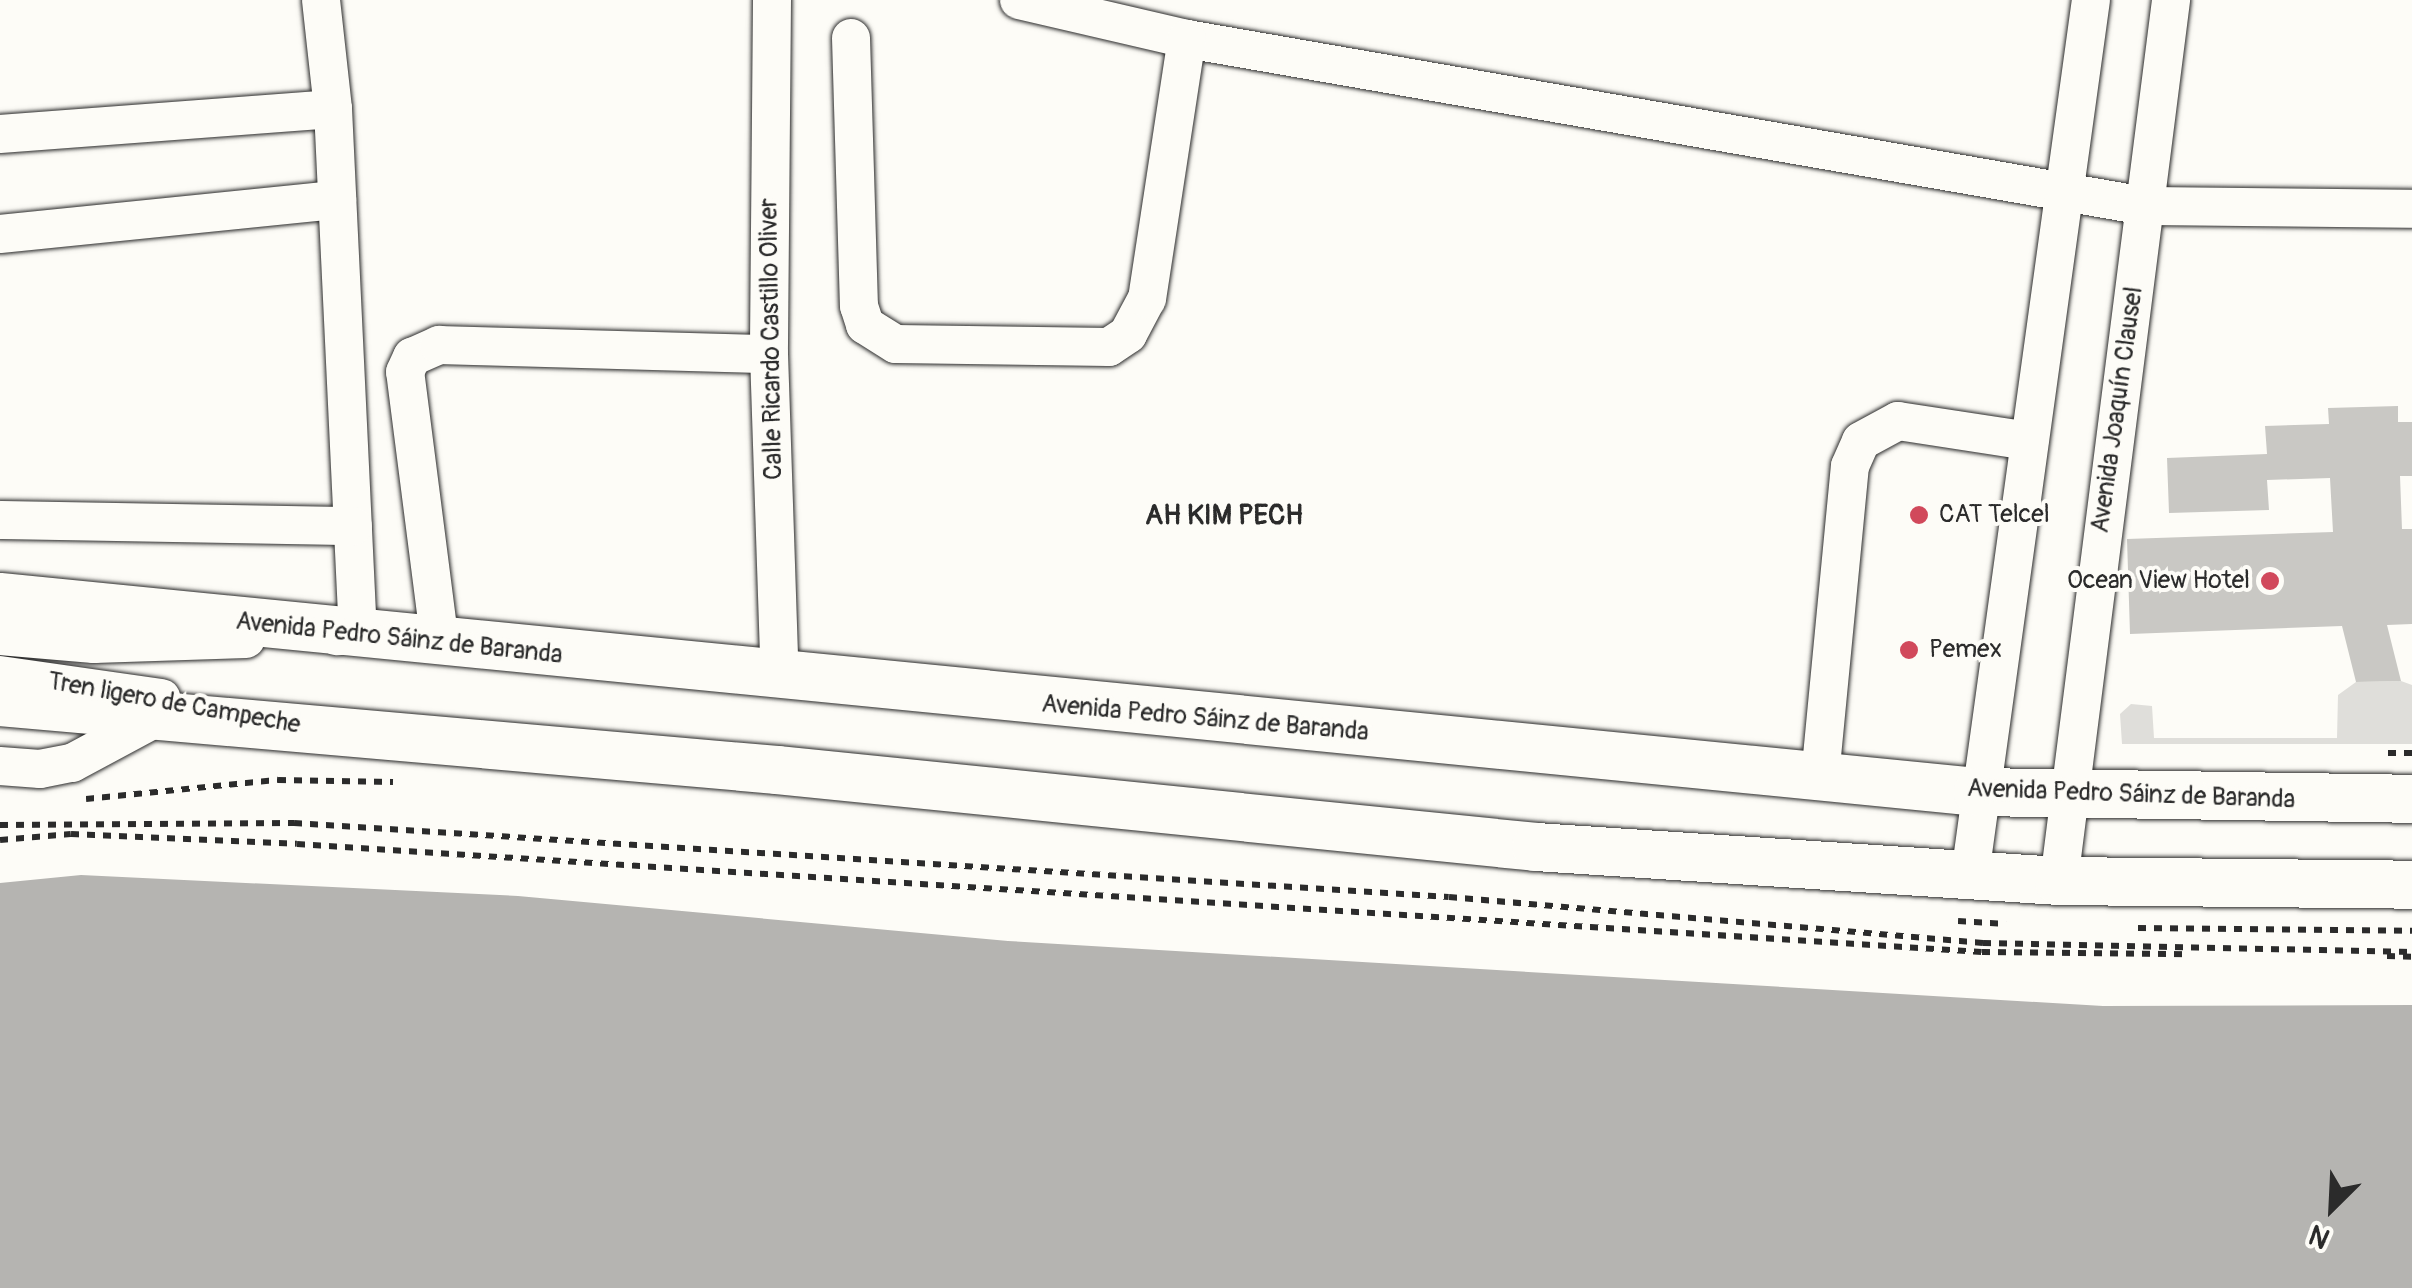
<!DOCTYPE html>
<html>
<head>
<meta charset="utf-8">
<style>
	body { margin:0 }
	#map { position:relative; width:2412px; height:1288px; overflow:hidden; background:#fdfcf7; font-family:Pangolin,sans-serif }
	div>[style] { position:absolute }
	[style*='--x'] { left:calc(var(--x)*1px); top:calc(var(--y)*1px); width:calc(var(--w)*1px); rotate:calc(var(--a)*1deg) }
	.green>* { inset:0; background:#dfdeda }
	.water>* { inset:0; background:#b5b4b1 }
	.building>* { inset:0; background:#c9c8c4 }
	.path>* { height:6px; margin-top:-3px; transform-origin:0; background:repeating-linear-gradient(90deg,#2b2b2b 0 8px,transparent 0 16px) }
	.roads { filter:drop-shadow(0 0 2px #2b2b2b) drop-shadow(0 0 2px #2b2b2b) }
	.minor>* { height:38px; margin:-19px; padding:0 19px; transform-origin:19px; border-radius:19px; background:#fdfcf7 }
	.major>* { height:48px; margin:-24px; padding:0 24px; transform-origin:24px; border-radius:24px; background:#fdfcf7 }
	.dots>* { width:28px; height:28px; translate:-50% -50%; box-sizing:border-box; border:5px solid #fdfcf7; border-radius:50% }
	span { translate:-50% -50%; white-space:nowrap; text-align:center; line-height:1.15; -webkit-text-stroke:8px #fdfcf7; paint-order:stroke }
	.street-label { font-size:25px; color:#2b2b2b }
	.poi-label { font-size:25px; color:#2b2b2b }
	.left { translate:0 -50%; text-align:left }
	.right { translate:-100% -50%; text-align:right }
	.neighbourhood-label { font-size:28px; color:#2b2b2b; font-weight:700 }
	.north { position:absolute; left:2282px; top:1158px; width:100px; height:100px; -webkit-text-stroke:8px #fdfcf7; paint-order:stroke; rotate:204deg; font-size:28px; font-weight:700; line-height:40px; text-align:center; color:#2b2b2b }
	.north::after { content:''; display:block; margin:auto; width:35px; height:45px; background:#2b2b2b; clip-path:polygon(50% 0,100% 100%,50% 72%,0 100%) }
</style>
</head>
<body>
<div id="map">
	<div class="green">
		<i style="clip-path:polygon(2401px 681px,2412px 685px,2412px 744px,2122px 744px,2120px 714px,2131px 704px,2152px 706px,2154px 738px,2337px 738px,2338px 695px,2356px 682px)"></i>
	</div>
	<div class="water">
		<i style="clip-path:polygon(81px 875px,518px 896px,1008px 941px,2103px 1006px,2412px 1005px,2412px 1288px,0 1288px,0 883px)"></i>
	</div>
	<div class="building">
		<i style="clip-path:polygon(2398px 406px,2398px 422px,2412px 422px,2412px 476px,2400px 476px,2402px 529px,2412px 529px,2412px 624px,2387px 625px,2401px 681px,2356px 682px,2342px 626px,2130px 634px,2127px 539px,2333px 532px,2330px 478px,2267px 480px,2269px 510px,2169px 513px,2167px 458px,2267px 454px,2265px 426px,2329px 424px,2328px 408px)"></i>
	</div>
	<div class="path">
		<i style="--x:2388;--y:753;--w:24;--a:0"></i>
		<i style="--x:86;--y:799;--w:193;--a:-5.7"></i>
		<i style="--x:278;--y:780;--w:115;--a:1"></i>
		<i style="--x:0;--y:825;--w:294;--a:-0.4"></i>
		<i style="--x:294;--y:823;--w:1157;--a:3.67"></i>
		<i style="--x:1449;--y:897;--w:536;--a:4.92"></i>
		<i style="--x:1983;--y:943;--w:429;--a:1.2"></i>
		<i style="--x:0;--y:840;--w:71;--a:-4.8"></i>
		<i style="--x:71;--y:834;--w:226;--a:2.5"></i>
		<i style="--x:297;--y:844;--w:1688;--a:3.67"></i>
		<i style="--x:1982;--y:952;--w:208;--a:0.6"></i>
		<i style="--x:1958;--y:921;--w:48;--a:3.6"></i>
		<i style="--x:2138;--y:928;--w:274;--a:0.6"></i>
		<i style="--x:2387;--y:956;--w:25;--a:2"></i>
	</div>
	<div class="roads">
		<div class="minor">
			<i style="--x:321;--y:0;--w:110;--a:83.7"></i>
			<i style="--x:333;--y:109;--w:527;--a:87.28"></i>
			<i style="--x:358;--y:635;--w:22;--a:177"></i>
			<i style="--x:772;--y:0;--w:354;--a:90.5"></i>
			<i style="--x:769;--y:354;--w:324;--a:88.1"></i>
			<i style="--x:1019;--y:0;--w:172;--a:13.1"></i>
			<i style="--x:1187;--y:39;--w:972;--a:9.89"></i>
			<i style="--x:2145;--y:206;--w:267;--a:0.6"></i>
			<i style="--x:851;--y:38;--w:268;--a:88.3"></i>
			<i style="--x:859;--y:306;--w:20;--a:72"></i>
			<i style="--x:865;--y:325;--w:36;--a:32"></i>
			<i style="--x:896;--y:344;--w:213;--a:0.8"></i>
			<i style="--x:1109;--y:347;--w:23;--a:-34"></i>
			<i style="--x:1128;--y:334;--w:40;--a:-62"></i>
			<i style="--x:1147;--y:299;--w:263;--a:-81.3"></i>
			<i style="--x:0;--y:134;--w:334;--a:-4.3"></i>
			<i style="--x:0;--y:234;--w:339;--a:-5.8"></i>
			<i style="--x:0;--y:520;--w:353;--a:1"></i>
			<i style="--x:0;--y:636;--w:94;--a:4.9"></i>
			<i style="--x:94;--y:644;--w:152;--a:-1.9"></i>
			<i style="--x:440;--y:644;--w:274;--a:-97.3"></i>
			<i style="--x:405;--y:372;--w:17;--a:-65"></i>
			<i style="--x:412;--y:357;--w:30;--a:-24"></i>
			<i style="--x:439;--y:345;--w:330;--a:1.6"></i>
			<i style="--x:0;--y:675;--w:163;--a:8.1"></i>
			<i style="--x:0;--y:766;--w:40;--a:4.3"></i>
			<i style="--x:40;--y:769;--w:33;--a:-11"></i>
			<i style="--x:72;--y:763;--w:93;--a:-28.2"></i>
			<i style="--x:1820;--y:777;--w:312;--a:-84.5"></i>
			<i style="--x:1850;--y:466;--w:27;--a:-66"></i>
			<i style="--x:1861;--y:441;--w:42;--a:-28.4"></i>
			<i style="--x:1898;--y:421;--w:133;--a:8.7"></i>
			<i style="--x:1970;--y:875;--w:883;--a:-82.13"></i>
			<i style="--x:2059;--y:881;--w:888;--a:-82.75"></i>
		</div>
		<div class="major">
			<i style="--x:0;--y:597;--w:1988;--a:5.63"></i>
			<i style="--x:1978;--y:792;--w:434;--a:0.9"></i>
			<i style="--x:0;--y:702;--w:780;--a:5"></i>
			<i style="--x:777;--y:770;--w:763;--a:5.79"></i>
			<i style="--x:1536;--y:847;--w:524;--a:3.72"></i>
			<i style="--x:2059;--y:881;--w:353;--a:0.6"></i>
		</div>
	</div>
	<div class="dots">
		<i style="left:1919px;top:515px;background:#d1495b"></i>
		<i style="left:2270px;top:581px;background:#d1495b"></i>
		<i style="left:1909px;top:650px;background:#d1495b"></i>
	</div>
	<div class="street-label">
		<span style="left:772px;top:339px;rotate:-91deg">Calle Ricardo Castillo Oliver</span>
		<span style="left:2118px;top:410px;rotate:-82deg">Avenida Joaquín Clausel</span>
		<span style="left:399px;top:639px;rotate:6deg">Avenida Pedro Sáinz de Baranda</span>
		<span style="left:174px;top:704px;rotate:10deg">Tren ligero de Campeche</span>
		<span style="left:1205px;top:719px;rotate:5deg">Avenida Pedro Sáinz de Baranda</span>
		<span style="left:2131px;top:795px;rotate:2deg">Avenida Pedro Sáinz de Baranda</span>
	</div>
	<div class="poi-label">
		<span class="left" style="left:1939px;top:515px">CAT Telcel</span>
		<span class="right" style="left:2250px;top:581px">Ocean View Hotel</span>
		<span class="left" style="left:1929px;top:650px">Pemex</span>
	</div>
	<div class="neighbourhood-label">
		<span style="left:1224px;top:516px">AH KIM PECH</span>
	</div>
	<div class="north">N</div>
</div>
</body>
</html>
